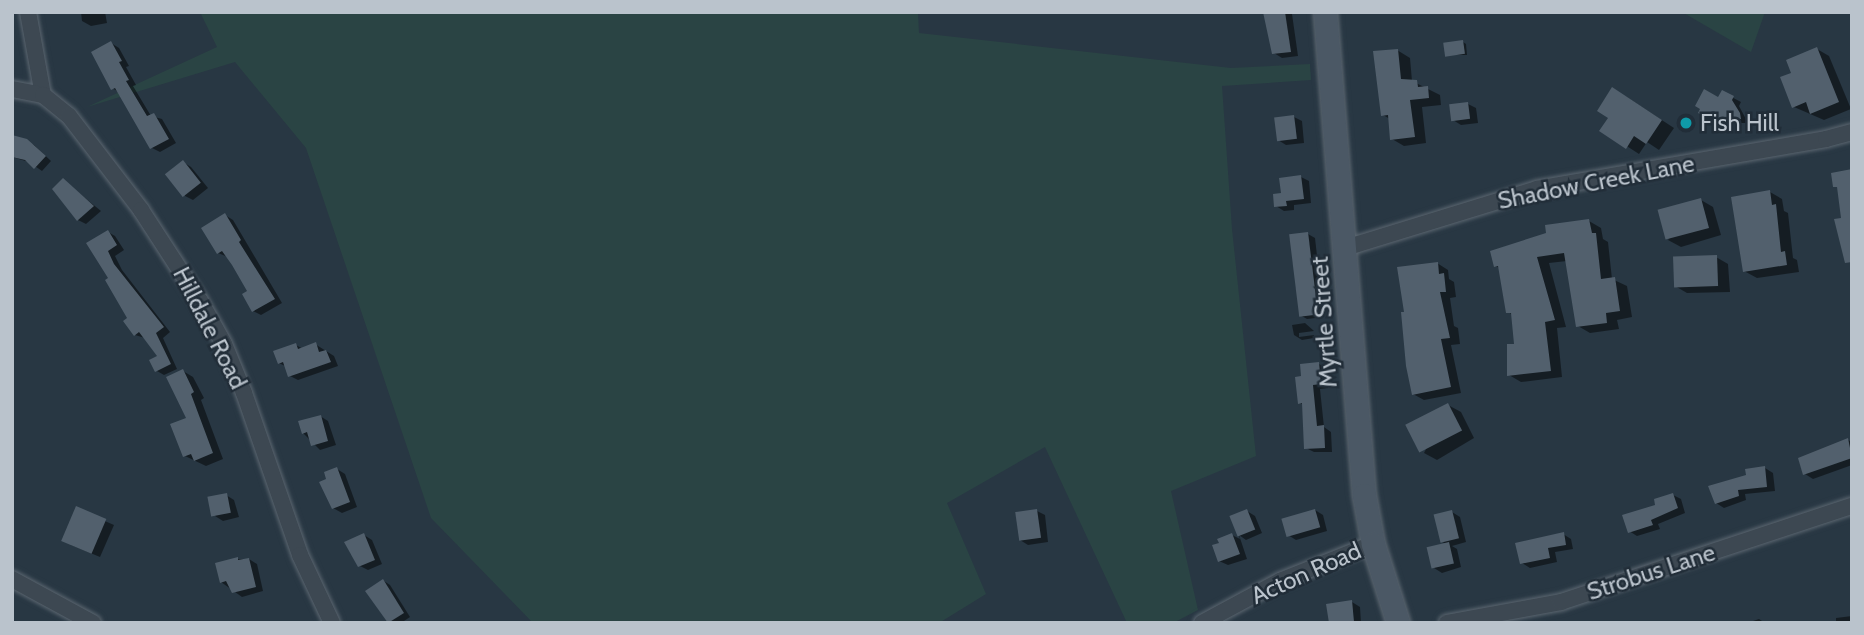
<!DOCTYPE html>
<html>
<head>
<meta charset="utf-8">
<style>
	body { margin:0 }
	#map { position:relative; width:1864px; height:635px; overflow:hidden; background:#283743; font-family:Cabin,sans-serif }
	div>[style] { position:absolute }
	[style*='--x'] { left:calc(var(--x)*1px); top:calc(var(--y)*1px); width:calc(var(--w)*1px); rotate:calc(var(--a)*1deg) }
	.green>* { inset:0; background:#2a4444 }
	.shadow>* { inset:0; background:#0007 }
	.building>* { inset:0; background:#52606d; transform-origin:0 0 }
	.roads { filter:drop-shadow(0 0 2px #5b6670) drop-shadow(0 0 2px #5b6670) }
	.street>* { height:16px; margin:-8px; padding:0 8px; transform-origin:8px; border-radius:8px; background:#3d4852 }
	.secondary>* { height:23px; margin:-11.5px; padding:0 11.5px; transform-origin:11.5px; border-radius:11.5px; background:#4b5865 }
	.dots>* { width:19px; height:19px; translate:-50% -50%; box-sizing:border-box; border:4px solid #212d38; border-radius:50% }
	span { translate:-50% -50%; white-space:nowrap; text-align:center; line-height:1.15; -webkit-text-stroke:5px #212d38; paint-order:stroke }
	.poi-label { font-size:24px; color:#bac3cc }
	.left { translate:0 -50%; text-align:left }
	.street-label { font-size:24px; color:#bac3cc }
	.frame { position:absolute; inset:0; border:14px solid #bac3cc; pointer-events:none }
</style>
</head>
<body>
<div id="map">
	<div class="green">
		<i style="clip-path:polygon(200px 12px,918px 12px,919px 33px,1231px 68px,1310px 64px,1311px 80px,1222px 86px,1232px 229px,1256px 456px,1171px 491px,1198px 610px,1173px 623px,1127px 623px,1045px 447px,947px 503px,986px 594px,939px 623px,533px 623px,431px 518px,306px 148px,235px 62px,87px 107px,217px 47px)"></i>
		<i style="clip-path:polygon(1682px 12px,1765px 12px,1751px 52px)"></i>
	</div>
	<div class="shadow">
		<i style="clip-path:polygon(81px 12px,105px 12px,107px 23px,91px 26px,82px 21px)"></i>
		<i style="clip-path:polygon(1265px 12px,1292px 14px,1298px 56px,1282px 58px,1274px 53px)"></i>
		<i style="clip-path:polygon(1463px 42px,1466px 44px,1467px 55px,1447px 55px)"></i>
		<i style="clip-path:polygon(111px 43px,119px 48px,129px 66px,126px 67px,136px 85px,133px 86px,151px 116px,162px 119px,176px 143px,160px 152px,152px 148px,119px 92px,112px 88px)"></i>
		<i style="clip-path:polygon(1817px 49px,1829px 56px,1851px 109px,1824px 120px,1794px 107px,1794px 74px)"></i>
		<i style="clip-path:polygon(1397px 50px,1410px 58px,1412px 81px,1440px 95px,1441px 105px,1422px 107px,1426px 143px,1404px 146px,1392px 139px,1390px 119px,1383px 115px)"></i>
		<i style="clip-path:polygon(1722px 92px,1741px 102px,1739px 106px,1748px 123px,1729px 123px,1727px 126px,1700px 112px,1718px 100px)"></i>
		<i style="clip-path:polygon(1625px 96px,1674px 128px,1659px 150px,1647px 142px,1639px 154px,1602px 130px)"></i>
		<i style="clip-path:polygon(1468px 104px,1476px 108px,1478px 123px,1461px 125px,1453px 120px)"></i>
		<i style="clip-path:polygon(1294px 117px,1302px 121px,1304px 143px,1286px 145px,1278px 140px)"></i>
		<i style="clip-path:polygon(12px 137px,34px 145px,51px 161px,42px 171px,29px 162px,12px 157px)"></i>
		<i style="clip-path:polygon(183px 162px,191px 167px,208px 188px,193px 200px,185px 196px)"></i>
		<i style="clip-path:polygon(1301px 177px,1309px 181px,1311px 203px,1294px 205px,1294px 210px,1284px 211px,1276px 206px)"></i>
		<i style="clip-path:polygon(63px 180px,101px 211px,86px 224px,78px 220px)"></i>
		<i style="clip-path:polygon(1770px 192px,1782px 199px,1784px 211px,1788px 213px,1793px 258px,1797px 260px,1799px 272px,1757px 278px,1744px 271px)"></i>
		<i style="clip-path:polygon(1701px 200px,1713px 207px,1721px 235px,1681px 247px,1668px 240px)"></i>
		<i style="clip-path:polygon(225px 215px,233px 220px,282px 303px,261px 315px,253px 311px,249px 292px,228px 257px,218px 253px)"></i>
		<i style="clip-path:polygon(1589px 221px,1601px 228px,1603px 239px,1608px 242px,1612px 279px,1627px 286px,1632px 317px,1617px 320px,1619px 329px,1590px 333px,1578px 326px,1567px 261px,1549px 263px,1566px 327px,1557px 328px,1562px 377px,1521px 382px,1509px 375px,1516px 345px,1513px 315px,1508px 312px,1500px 268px,1495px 266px)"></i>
		<i style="clip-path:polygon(108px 232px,115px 236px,124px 250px,115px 256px,122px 270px,170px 332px,163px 338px,177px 369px,164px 375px,157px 371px,160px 356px,145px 338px,135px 335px,111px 278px,89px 244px)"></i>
		<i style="clip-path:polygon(1308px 234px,1315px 238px,1324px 317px,1307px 319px,1300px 315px)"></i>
		<i style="clip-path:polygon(1716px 257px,1728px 264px,1730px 292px,1687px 293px,1675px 286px)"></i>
		<i style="clip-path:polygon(1437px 263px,1448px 270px,1449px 279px,1454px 282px,1456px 297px,1450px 298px,1454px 326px,1458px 328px,1460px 344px,1451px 345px,1461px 393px,1424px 400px,1413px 394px)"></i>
		<i style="clip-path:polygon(1305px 323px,1314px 331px,1299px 333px,1299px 337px,1314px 335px,1314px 338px,1302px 340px,1294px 335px,1292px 325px)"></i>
		<i style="clip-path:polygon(315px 344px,334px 356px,338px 366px,298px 380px,290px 376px,287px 367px,279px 363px,296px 345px,303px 349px)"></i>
		<i style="clip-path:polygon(1319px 364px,1327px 369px,1328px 388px,1320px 389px,1324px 427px,1331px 432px,1332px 452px,1314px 452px,1306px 448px,1304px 405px,1300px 403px)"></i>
		<i style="clip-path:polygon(183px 371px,193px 377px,204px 398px,201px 400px,223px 459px,206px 466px,185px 456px,188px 419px)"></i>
		<i style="clip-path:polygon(1448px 405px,1461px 412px,1474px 438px,1437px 460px,1424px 453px)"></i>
		<i style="clip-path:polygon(320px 416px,328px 421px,336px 445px,320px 450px,303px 433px)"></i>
		<i style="clip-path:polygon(1848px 440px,1852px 442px,1852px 465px,1813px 479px,1805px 474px)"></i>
		<i style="clip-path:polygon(1765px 468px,1773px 473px,1775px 491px,1745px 494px,1746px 500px,1724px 508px,1716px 503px,1748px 477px)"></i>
		<i style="clip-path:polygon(337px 469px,345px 474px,357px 507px,342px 513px,333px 508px,329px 480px)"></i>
		<i style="clip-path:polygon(226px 495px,234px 500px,239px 517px,223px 521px,215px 516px)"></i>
		<i style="clip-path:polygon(1673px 495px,1681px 499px,1685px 513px,1658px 524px,1660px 529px,1637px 536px,1629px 531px)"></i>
		<i style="clip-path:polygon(77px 509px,114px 525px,100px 557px,71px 545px)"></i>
		<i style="clip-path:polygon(1315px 510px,1323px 515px,1327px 531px,1296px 540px,1288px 535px)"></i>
		<i style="clip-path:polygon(1037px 511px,1045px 515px,1048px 542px,1028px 545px,1020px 540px)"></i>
		<i style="clip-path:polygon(1247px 511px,1255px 516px,1262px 533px,1246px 540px,1239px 535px,1247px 559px,1228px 565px,1219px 561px,1232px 535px,1240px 539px,1231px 517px)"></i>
		<i style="clip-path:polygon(1452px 512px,1460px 517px,1466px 542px,1452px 546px,1457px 549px,1461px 567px,1442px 573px,1434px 568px,1447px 544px,1442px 542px)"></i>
		<i style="clip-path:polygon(1563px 534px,1571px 539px,1573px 549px,1555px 552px,1557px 562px,1530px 568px,1522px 563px)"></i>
		<i style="clip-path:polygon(364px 535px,372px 540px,382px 564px,368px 570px,360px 566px,346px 543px)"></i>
		<i style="clip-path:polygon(237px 559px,249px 559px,257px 564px,263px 591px,242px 597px,221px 582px)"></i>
		<i style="clip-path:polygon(384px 581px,390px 585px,410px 617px,401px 623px,388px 622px)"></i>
		<i style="clip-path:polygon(1352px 602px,1360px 607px,1361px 623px,1331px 623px)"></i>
		<i style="clip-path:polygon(1852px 616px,1852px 623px,1836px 623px,1836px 618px)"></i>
		<i style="clip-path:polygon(1759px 619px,1765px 623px,1747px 623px)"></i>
	</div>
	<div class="building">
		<i style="clip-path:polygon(1263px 12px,1285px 12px,1291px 52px,1272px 54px)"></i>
		<i style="left:1463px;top:40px;width:14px;height:20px;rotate:82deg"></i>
		<i style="clip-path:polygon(111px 41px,122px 61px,119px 62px,129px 80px,126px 81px,147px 116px,154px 113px,169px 139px,150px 149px,115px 88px,111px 90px,91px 52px)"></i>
		<i style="clip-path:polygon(1817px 47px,1839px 102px,1810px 114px,1806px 102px,1792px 108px,1780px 77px,1791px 73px,1786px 60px)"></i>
		<i style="clip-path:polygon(1398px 49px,1401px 79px,1417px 80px,1418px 87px,1428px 86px,1429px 98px,1410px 100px,1415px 137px,1390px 140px,1388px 115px,1381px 116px,1373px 51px)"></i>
		<i style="clip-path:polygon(1612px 87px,1662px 120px,1646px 144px,1634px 136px,1626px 149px,1599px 131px,1608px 118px,1597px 111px)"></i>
		<i style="clip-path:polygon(1704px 89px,1718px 97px,1722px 90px,1734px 96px,1732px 100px,1740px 113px,1741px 119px,1721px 119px,1719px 123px,1698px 113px,1700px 109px,1695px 106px)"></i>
		<i style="left:1468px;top:102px;width:17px;height:19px;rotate:83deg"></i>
		<i style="left:1294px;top:115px;width:24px;height:20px;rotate:83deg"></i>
		<i style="clip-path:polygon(12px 135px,27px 139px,46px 156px,34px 169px,25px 160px,12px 157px)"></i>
		<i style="left:183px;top:160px;width:29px;height:23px;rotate:52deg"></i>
		<i style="clip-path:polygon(1852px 169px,1852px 262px,1845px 263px,1834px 219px,1841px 218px,1837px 187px,1833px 187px,1831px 173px)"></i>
		<i style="clip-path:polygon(1301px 175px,1304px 199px,1286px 201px,1287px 206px,1274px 207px,1273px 194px,1281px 193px,1279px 178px)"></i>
		<i style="clip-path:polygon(63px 178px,94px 206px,77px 221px,52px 189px)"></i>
		<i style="clip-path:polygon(1770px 190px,1772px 205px,1776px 204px,1781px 252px,1785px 251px,1787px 265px,1743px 272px,1731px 197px)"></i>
		<i style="left:1701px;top:198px;width:31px;height:45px;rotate:75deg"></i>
		<i style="clip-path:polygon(225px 213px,241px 240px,239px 242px,275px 299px,252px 312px,242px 294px,247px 291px,232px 265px,222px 251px,217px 254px,201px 228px)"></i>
		<i style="clip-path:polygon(1589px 219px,1592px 233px,1596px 233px,1601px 279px,1615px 277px,1620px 311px,1606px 313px,1607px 323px,1576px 327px,1564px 253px,1537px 257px,1555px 320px,1545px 322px,1551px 371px,1507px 376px,1507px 344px,1514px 344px,1511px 313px,1506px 313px,1498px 266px,1494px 267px,1490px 251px,1546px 233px,1545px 225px)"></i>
		<i style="clip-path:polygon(108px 230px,117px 245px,108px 251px,114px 264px,164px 327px,156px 333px,171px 364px,155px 372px,149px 360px,157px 356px,139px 332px,134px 336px,123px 321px,127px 318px,105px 280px,108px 278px,86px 243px)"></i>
		<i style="left:1308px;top:232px;width:83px;height:19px;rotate:83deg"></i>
		<i style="left:1717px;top:255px;width:31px;height:44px;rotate:88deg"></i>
		<i style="clip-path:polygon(1438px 262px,1439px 274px,1444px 273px,1446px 292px,1440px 292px,1450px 338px,1441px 339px,1451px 387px,1412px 395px,1406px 366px,1401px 312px,1404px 312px,1397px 267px)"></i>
		<i style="clip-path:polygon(316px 342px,319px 352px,326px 350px,331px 362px,288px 377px,283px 362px,278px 364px,273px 351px,296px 343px,298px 349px)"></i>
		<i style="clip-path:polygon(1319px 362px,1321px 384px,1313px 385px,1317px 426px,1324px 425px,1325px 448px,1304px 449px,1302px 403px,1298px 404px,1295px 377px,1301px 376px,1300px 364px)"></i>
		<i style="clip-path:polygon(183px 369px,194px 392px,191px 394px,213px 453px,194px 461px,191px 454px,183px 457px,170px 424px,186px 418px,166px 377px)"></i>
		<i style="left:1448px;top:403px;width:31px;height:48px;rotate:63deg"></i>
		<i style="clip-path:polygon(321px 415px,328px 441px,311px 446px,307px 432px,302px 434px,298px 421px)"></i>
		<i style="clip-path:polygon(1848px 438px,1852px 458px,1803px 475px,1798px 458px)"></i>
		<i style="clip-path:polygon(1765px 466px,1767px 487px,1738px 490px,1739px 496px,1715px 504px,1708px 486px,1746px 475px,1745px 469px)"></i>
		<i style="clip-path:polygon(337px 467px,350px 502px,332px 509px,319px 482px,326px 479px,324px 472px)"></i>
		<i style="left:227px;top:493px;width:20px;height:20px;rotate:79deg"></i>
		<i style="clip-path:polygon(1673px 493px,1678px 508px,1651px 520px,1653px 525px,1628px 533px,1622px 515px,1655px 505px,1654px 499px)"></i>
		<i style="left:76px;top:506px;width:33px;height:38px;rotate:23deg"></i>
		<i style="left:1037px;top:509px;width:29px;height:22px;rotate:82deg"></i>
		<i style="left:1247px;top:509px;width:22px;height:19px;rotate:68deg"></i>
		<i style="left:1315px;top:509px;width:19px;height:35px;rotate:74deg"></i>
		<i style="left:1452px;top:510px;width:29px;height:19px;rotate:76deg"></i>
		<i style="clip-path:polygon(1564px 532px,1566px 545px,1548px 548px,1550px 558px,1520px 564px,1515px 543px)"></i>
		<i style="clip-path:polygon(364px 533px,375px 560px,358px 567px,344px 542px)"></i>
		<i style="clip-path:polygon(1232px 533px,1240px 554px,1218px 562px,1212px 545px,1219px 543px,1217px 539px)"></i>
		<i style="left:1449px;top:542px;width:22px;height:23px;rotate:77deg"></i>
		<i style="clip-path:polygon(238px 557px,238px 560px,249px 558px,256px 587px,232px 593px,226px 581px,220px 583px,215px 563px)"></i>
		<i style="clip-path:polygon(383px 579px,404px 613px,388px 623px,365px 591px)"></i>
		<i style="clip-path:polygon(1352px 600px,1354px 622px,1329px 623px,1326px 604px)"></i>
	</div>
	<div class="roads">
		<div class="street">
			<i style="--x:28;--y:12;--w:84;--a:79.8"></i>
			<i style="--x:12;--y:89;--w:32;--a:11"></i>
			<i style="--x:43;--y:95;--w:33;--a:39"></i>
			<i style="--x:69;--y:116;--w:118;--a:52.5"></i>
			<i style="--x:141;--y:210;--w:108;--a:57"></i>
			<i style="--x:200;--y:301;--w:49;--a:60.8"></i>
			<i style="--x:224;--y:344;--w:53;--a:67.8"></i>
			<i style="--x:244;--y:393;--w:171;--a:70.9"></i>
			<i style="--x:300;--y:555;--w:75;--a:64.8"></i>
			<i style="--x:1345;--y:248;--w:201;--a:-17.1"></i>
			<i style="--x:1537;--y:189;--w:293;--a:-9.8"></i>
			<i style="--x:1826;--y:139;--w:27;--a:-15"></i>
			<i style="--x:12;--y:579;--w:92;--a:28.5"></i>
			<i style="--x:1202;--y:623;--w:89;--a:-28.3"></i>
			<i style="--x:1280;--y:581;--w:100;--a:-21.7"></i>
			<i style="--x:1447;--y:623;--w:116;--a:-10.4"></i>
			<i style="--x:1561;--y:602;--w:306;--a:-18.3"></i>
		</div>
		<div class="secondary">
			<i style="--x:1325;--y:12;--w:485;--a:85.4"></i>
			<i style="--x:1364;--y:495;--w:50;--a:79.6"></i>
			<i style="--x:1373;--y:544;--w:83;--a:72.4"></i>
		</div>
	</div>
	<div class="dots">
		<i style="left:1686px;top:123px;background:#0f9aa8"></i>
	</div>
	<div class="poi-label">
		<span class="left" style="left:1700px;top:123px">Fish Hill</span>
	</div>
	<div class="street-label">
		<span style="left:1596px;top:182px;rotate:-11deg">Shadow Creek Lane</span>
		<span style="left:1324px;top:322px;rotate:-94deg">Myrtle Street</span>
		<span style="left:210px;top:328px;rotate:63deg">Hilldale Road</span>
		<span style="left:1651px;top:572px;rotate:-18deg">Strobus Lane</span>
		<span style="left:1306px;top:573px;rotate:-24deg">Acton Road</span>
	</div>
	<div class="frame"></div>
</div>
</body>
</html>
